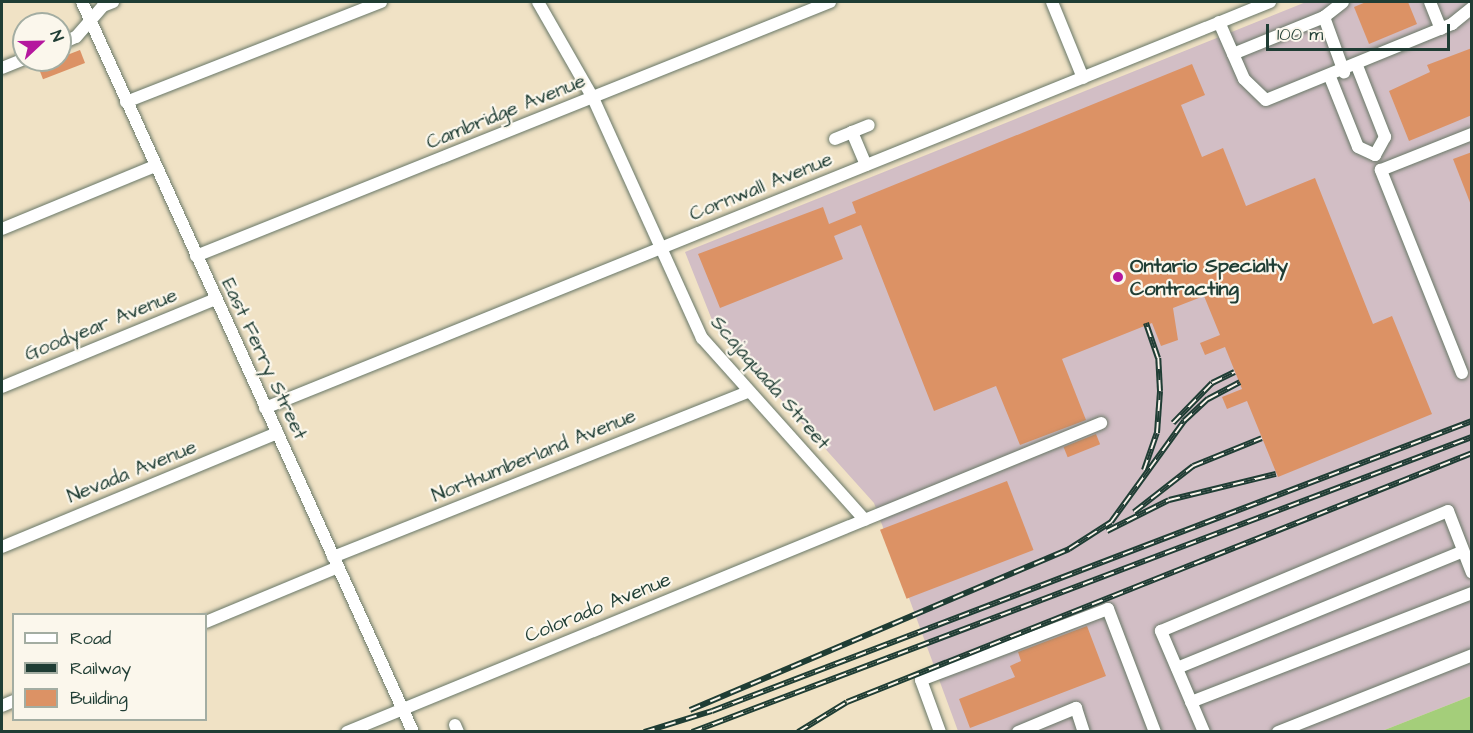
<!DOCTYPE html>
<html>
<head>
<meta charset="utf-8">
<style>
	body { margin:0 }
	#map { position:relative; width:1473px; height:733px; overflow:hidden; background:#f0e2c5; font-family:"Architects Daughter",sans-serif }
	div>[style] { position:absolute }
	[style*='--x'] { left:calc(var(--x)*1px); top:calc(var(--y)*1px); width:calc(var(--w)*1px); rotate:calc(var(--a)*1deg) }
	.industrial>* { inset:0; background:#d2bec5 }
	.green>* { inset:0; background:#a4ce7a }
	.building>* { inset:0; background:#dc9265; transform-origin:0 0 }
	.roads { filter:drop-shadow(0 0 2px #687767) drop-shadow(0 0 2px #687767) }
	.minor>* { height:12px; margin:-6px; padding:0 6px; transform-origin:6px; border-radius:6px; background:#fff }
	.rail>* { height:6px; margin-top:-3px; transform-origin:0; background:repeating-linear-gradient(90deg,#fbf7ec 0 11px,#1f3d34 0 22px); box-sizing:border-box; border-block:2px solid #1f3d34 }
	.dots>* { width:16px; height:16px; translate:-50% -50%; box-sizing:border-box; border:3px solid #fbf7ec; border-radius:50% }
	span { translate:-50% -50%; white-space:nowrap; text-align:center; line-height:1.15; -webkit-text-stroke:4.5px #fbf7ec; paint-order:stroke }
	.street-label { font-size:20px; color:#1f3d34 }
	.poi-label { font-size:20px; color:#1f3d34; font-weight:700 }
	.left { translate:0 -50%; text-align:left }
	.frame { position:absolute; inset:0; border:3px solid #1f3d34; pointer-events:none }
	.legend { position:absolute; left:12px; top:613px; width:195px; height:108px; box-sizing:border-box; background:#fbf7ec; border:2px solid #a3ada2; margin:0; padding:8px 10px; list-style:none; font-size:18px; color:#1f3d34 }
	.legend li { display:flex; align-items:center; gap:12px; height:30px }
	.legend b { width:30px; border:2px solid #a3ada2 }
	.north { position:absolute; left:12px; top:12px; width:60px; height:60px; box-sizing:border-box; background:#fbf7ec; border:2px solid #a3ada2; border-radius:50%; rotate:68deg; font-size:16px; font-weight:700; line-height:24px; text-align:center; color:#1f3d34 }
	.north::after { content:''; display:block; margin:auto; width:21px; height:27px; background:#b5179e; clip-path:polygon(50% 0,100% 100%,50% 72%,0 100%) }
	.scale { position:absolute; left:1266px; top:24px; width:184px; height:27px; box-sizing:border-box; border:3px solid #1f3d34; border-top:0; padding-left:8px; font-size:18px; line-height:21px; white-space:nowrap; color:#1f3d34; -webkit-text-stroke:4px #fbf7ec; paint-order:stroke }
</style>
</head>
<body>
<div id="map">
	<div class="industrial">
		<i style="clip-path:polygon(1306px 2px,1471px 2px,1471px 696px,1382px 731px,958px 731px,874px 503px,714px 325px,685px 252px)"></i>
	</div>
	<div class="green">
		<i style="clip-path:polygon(1471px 696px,1471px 731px,1382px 731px)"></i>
	</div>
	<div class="building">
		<i style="clip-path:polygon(1366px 2px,1408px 2px,1417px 24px,1369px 44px,1354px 7px)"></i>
		<i style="clip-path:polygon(1472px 48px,1472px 115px,1409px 141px,1389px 91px,1430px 72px,1427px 65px)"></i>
		<i style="left:80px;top:50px;width:14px;height:45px;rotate:69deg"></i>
		<i style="clip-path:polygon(1192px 64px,1205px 95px,1181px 105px,1202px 157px,1223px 148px,1246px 206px,1315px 178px,1373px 324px,1392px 316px,1432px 414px,1278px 477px,1247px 401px,1227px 409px,1222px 397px,1242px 389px,1225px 347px,1205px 355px,1200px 343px,1220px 335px,1204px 296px,1173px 308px,1178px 340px,1161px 346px,1152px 323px,1062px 359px,1086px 420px,1020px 445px,996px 386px,934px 411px,861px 225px,834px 236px,843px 259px,720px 308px,698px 254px,823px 207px,829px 224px,856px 213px,852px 202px)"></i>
		<i style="clip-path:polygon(1472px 152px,1472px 205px,1471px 205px,1453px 159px)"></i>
		<i style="left:1096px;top:434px;width:11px;height:35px;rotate:68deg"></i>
		<i style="left:1007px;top:481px;width:74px;height:136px;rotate:69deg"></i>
		<i style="clip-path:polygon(1087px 626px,1106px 676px,970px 728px,959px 699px,1015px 677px,1010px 666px,1021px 661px,1018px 652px)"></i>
	</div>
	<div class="roads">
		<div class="minor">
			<i style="--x:82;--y:2;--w:802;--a:65.61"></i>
			<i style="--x:538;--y:2;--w:111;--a:60.2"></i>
			<i style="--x:593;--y:98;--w:264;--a:65.6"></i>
			<i style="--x:702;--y:338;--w:244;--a:48.2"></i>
			<i style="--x:1052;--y:2;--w:82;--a:67.8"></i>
			<i style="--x:1430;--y:2;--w:29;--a:68"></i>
			<i style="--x:1324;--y:17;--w:24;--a:-38"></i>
			<i style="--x:1219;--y:22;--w:62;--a:66.3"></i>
			<i style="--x:1244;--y:79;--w:30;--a:44"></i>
			<i style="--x:1266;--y:100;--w:201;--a:-22.2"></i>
			<i style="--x:1452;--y:24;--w:26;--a:-39"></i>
			<i style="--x:60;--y:44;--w:17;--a:-24"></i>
			<i style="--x:76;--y:37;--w:41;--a:-48.9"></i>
			<i style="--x:103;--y:6;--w:11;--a:-22"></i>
			<i style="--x:1233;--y:54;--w:98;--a:-22.1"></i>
			<i style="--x:1324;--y:17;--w:59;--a:70"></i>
			<i style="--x:2;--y:68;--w:24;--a:-22"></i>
			<i style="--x:1330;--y:77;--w:75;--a:68.2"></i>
			<i style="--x:1358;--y:147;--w:19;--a:25"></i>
			<i style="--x:1375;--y:155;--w:21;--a:-61"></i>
			<i style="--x:1385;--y:137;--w:76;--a:-111.5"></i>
			<i style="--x:126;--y:102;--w:274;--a:-21.4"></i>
			<i style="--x:835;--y:139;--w:18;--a:-22"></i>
			<i style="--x:866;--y:165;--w:36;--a:-113"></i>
			<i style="--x:852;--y:132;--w:18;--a:-22"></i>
			<i style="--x:2;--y:229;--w:165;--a:-22.4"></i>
			<i style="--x:196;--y:256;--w:683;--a:-21.83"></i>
			<i style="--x:1462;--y:373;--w:219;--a:-111.8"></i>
			<i style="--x:1381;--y:170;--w:98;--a:-21.6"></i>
			<i style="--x:2;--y:387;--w:231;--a:-22.4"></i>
			<i style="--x:265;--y:408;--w:1084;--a:-22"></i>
			<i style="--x:2;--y:547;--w:298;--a:-22.5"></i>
			<i style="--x:333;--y:557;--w:447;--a:-21.7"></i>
			<i style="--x:206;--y:622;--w:143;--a:-22.6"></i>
			<i style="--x:1177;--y:668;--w:309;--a:-22.2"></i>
			<i style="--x:1191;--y:702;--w:301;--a:-21.2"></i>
			<i style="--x:2;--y:706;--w:13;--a:-23"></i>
			<i style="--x:455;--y:725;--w:8;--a:67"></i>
			<i style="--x:347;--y:732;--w:815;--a:-22.28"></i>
			<i style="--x:940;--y:732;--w:55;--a:-110.1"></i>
			<i style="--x:921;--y:680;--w:200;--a:-20.8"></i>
			<i style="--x:1108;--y:609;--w:132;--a:69.1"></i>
			<i style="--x:1018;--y:732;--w:63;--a:-22.5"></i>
			<i style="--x:1076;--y:708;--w:25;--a:72"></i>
			<i style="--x:1204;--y:732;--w:110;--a:-113.1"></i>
			<i style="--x:1161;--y:631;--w:311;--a:-22.7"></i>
			<i style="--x:1448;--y:511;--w:66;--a:68.8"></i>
			<i style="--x:1278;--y:732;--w:209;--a:-21.6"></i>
		</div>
	</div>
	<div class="rail">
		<i style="--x:1173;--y:423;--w:56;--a:-45.7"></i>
		<i style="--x:1212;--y:383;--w:25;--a:-26"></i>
		<i style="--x:1144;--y:470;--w:39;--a:-71"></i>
		<i style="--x:1157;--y:433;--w:42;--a:-85.9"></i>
		<i style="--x:1160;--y:391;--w:33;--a:-93"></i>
		<i style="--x:1158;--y:358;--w:37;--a:-109"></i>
		<i style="--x:1134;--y:512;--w:75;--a:-37.9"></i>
		<i style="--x:1193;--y:466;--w:74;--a:-22.1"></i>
		<i style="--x:1107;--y:531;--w:69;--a:-26.6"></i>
		<i style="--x:1169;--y:500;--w:110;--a:-13.7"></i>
		<i style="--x:690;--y:710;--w:412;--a:-23"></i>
		<i style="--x:1069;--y:549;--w:50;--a:-32.7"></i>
		<i style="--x:1111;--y:522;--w:125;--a:-54.1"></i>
		<i style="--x:1184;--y:421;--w:33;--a:-43"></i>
		<i style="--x:1208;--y:399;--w:36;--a:-28"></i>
		<i style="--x:644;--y:732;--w:71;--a:-17.2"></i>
		<i style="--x:712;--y:711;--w:813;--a:-20.89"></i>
		<i style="--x:692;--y:732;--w:834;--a:-20.72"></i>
		<i style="--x:798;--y:732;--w:57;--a:-31.5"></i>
		<i style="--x:847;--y:702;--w:673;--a:-21.72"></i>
	</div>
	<div class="dots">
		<i style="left:1118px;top:277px;background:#b5179e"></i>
	</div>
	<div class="street-label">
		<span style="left:506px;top:112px;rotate:-22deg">Cambridge Avenue</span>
		<span style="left:761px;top:187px;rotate:-22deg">Cornwall Avenue</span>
		<span style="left:101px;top:325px;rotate:-22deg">Goodyear Avenue</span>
		<span style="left:264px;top:359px;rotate:65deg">East Ferry Street</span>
		<span style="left:770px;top:383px;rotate:49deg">Scajaquada Street</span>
		<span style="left:534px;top:456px;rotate:-22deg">Northumberland Avenue</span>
		<span style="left:132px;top:472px;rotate:-22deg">Nevada Avenue</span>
		<span style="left:598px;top:608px;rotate:-22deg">Colorado Avenue</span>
	</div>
	<div class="poi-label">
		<span class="left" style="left:1130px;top:278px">Ontario Specialty<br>Contracting</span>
	</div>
	<div class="frame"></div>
	<ul class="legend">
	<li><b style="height:8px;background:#fff"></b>Road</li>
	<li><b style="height:8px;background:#1f3d34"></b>Railway</li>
	<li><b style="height:16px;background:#dc9265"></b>Building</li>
	</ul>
	<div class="north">N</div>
	<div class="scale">100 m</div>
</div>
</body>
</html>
